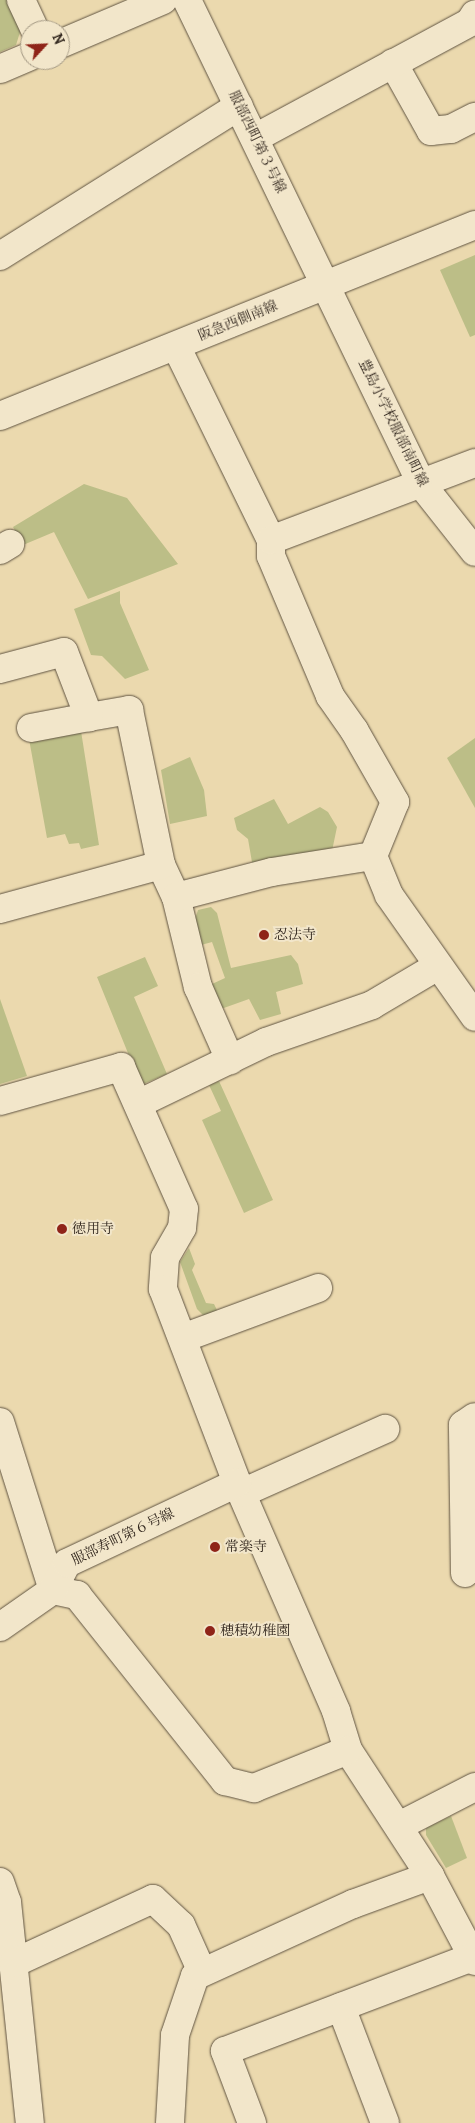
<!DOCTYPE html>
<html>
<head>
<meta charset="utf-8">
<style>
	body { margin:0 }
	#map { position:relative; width:475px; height:2123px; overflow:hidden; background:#ebd9ae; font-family:Alegreya,"Noto Serif JP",serif }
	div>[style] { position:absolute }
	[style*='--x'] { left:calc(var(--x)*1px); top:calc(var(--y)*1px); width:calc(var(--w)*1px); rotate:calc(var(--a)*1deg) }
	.green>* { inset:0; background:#bcbe87 }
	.roads { filter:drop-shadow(0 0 1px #605442) drop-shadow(0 0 1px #605442) }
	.minor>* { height:28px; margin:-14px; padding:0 14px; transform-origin:14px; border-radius:14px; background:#f2e6ca }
	.dots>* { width:14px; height:14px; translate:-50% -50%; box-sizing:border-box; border:2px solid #f2e6ca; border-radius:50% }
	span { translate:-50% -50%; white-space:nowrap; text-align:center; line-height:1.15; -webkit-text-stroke:4px #f2e6ca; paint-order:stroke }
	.street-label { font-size:14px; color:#32271e }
	.poi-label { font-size:14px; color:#32271e }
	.left { translate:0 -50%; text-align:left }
	.north { position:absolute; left:20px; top:20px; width:50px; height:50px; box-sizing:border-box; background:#f2e6ca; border:1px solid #a59a85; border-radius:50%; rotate:65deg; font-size:14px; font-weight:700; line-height:20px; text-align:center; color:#32271e }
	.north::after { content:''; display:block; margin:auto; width:18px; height:22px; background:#8f2418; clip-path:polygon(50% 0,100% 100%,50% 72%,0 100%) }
</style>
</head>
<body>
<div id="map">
	<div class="green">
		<i style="clip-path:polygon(0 0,9px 0,22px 26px,16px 45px,0 52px)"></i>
		<i style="clip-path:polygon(475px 255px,475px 335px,470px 337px,440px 270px)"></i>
		<i style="clip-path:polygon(84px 484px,127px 498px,178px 564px,88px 599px,54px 532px,23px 545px,13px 527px)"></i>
		<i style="clip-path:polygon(120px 591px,120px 603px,149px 670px,125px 679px,102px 656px,91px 655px,74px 609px)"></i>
		<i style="clip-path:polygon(81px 731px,99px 845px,81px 849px,79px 843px,69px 844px,65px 834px,47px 838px,29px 739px)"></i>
		<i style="clip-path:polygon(475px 738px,475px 808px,447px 758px)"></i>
		<i style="clip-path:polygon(190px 757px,204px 790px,207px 816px,170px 824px,161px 770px)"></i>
		<i style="clip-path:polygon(274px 799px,288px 824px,320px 807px,328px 812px,337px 827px,332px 851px,253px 868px,248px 839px,237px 830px,234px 818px)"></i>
		<i style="clip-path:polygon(211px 907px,217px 913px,231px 968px,291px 955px,298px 964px,303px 984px,276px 992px,281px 1014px,260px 1020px,249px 999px,221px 1009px,212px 984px,225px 978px,212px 942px,201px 945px,193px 925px,198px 910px)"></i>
		<i style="clip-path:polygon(145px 957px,158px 986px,134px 997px,167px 1074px,141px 1085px,97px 977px)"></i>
		<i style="clip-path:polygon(0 999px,27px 1076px,0 1084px)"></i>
		<i style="clip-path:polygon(219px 1081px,273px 1200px,244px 1213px,202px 1120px,221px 1111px,209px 1085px)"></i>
		<i style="clip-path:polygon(189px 1248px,195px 1264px,192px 1270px,206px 1303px,214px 1304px,220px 1316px,208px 1320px,197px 1309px,180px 1262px)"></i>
		<i style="clip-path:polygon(451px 1816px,467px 1858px,446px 1868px,426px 1835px,426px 1828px)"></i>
	</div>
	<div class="roads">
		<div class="minor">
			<i style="--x:21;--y:0;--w:33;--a:65"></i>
			<i style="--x:187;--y:0;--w:539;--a:64.15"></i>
			<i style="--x:422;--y:485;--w:85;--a:51.7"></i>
			<i style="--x:60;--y:44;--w:112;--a:-23.1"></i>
			<i style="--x:393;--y:63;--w:78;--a:60.8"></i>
			<i style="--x:431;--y:131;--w:20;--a:-6"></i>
			<i style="--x:451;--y:129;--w:27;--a:-27"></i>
			<i style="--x:0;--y:69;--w:33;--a:-23"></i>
			<i style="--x:255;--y:138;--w:244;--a:-28.3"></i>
			<i style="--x:470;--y:22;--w:9;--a:-58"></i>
			<i style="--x:0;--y:256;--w:282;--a:-32.1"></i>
			<i style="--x:176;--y:346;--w:216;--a:63.9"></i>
			<i style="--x:271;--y:540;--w:16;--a:90"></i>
			<i style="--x:271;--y:556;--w:152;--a:67.1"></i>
			<i style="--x:330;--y:696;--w:42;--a:54.8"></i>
			<i style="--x:354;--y:730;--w:83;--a:60.3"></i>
			<i style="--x:395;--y:802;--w:58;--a:112.2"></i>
			<i style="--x:373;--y:856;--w:42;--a:67.7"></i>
			<i style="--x:389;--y:895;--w:149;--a:54.8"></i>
			<i style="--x:0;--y:416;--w:512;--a:-21.91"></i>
			<i style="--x:271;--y:540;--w:218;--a:-20.7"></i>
			<i style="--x:0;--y:550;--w:12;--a:-31"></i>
			<i style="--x:0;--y:669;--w:66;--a:-14.9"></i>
			<i style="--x:64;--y:652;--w:70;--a:69"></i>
			<i style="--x:89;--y:717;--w:41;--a:-9.9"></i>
			<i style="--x:129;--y:710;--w:158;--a:78.3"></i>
			<i style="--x:161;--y:865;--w:35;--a:65"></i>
			<i style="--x:176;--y:897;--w:93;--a:76.3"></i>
			<i style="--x:198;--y:987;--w:80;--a:66.3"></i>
			<i style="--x:31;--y:728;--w:59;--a:-10.7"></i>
			<i style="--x:176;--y:897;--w:99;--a:-14.6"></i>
			<i style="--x:272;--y:872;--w:102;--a:-9"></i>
			<i style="--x:0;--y:909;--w:167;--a:-15.3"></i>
			<i style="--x:0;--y:1101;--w:126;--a:-15.7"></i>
			<i style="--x:121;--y:1067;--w:155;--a:66.1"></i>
			<i style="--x:184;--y:1209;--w:19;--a:96"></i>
			<i style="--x:182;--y:1228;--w:34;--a:120"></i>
			<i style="--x:165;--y:1258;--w:31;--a:94"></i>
			<i style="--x:163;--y:1289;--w:208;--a:69.1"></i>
			<i style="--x:237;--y:1483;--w:249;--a:66.5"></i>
			<i style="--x:336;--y:1711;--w:41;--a:72.9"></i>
			<i style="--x:348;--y:1750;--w:150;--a:56.9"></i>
			<i style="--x:430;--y:1876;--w:96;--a:62.1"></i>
			<i style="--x:138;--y:1104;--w:142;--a:-25.8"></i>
			<i style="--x:266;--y:1042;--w:112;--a:-19.2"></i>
			<i style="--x:372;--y:1005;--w:77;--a:-30.6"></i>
			<i style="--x:183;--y:1338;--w:144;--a:-20.3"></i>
			<i style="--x:0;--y:1422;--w:176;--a:72.5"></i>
			<i style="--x:53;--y:1590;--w:25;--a:12"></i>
			<i style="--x:77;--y:1595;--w:238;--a:51.5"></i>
			<i style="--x:225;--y:1781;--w:30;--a:14"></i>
			<i style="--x:254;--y:1788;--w:101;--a:-22"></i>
			<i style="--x:242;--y:1493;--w:157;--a:-24.1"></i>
			<i style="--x:465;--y:1573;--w:148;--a:-90.8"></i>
			<i style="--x:463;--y:1425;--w:14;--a:-34"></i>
			<i style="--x:0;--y:1627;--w:65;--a:-34.9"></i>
			<i style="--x:53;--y:1590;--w:30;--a:-63"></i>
			<i style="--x:67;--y:1563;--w:188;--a:-25.2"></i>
			<i style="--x:399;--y:1826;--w:85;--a:-27.2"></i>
			<i style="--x:0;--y:1882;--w:21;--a:71"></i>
			<i style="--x:7;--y:1902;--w:222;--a:84.1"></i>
			<i style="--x:14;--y:1963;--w:153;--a:-24.7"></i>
			<i style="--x:153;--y:1899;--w:38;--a:43"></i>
			<i style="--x:181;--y:1925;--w:51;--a:65.9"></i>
			<i style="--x:341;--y:2007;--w:124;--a:69.2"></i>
			<i style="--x:170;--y:2123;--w:88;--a:-86.7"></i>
			<i style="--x:175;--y:2035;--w:62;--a:-71.3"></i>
			<i style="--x:195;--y:1976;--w:174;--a:-24.5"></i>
			<i style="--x:353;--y:1904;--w:82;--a:-20"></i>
			<i style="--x:252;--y:2123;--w:77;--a:-110.6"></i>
			<i style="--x:225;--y:2051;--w:265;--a:-20.8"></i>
		</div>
	</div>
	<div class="dots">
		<i style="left:264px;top:935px;background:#8f2418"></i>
		<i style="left:62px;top:1229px;background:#8f2418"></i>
		<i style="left:215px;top:1547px;background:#8f2418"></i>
		<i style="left:210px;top:1631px;background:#8f2418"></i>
	</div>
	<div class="street-label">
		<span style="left:257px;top:142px;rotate:64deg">服部西町第３号線</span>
		<span style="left:238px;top:321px;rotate:-22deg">阪急西側南線</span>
		<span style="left:393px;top:423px;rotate:64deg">豊島小学校服部南町線</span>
		<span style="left:123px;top:1537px;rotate:-26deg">服部寿町第６号線</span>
	</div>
	<div class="poi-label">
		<span class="left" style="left:274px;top:935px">忍法寺</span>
		<span class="left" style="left:72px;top:1229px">徳用寺</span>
		<span class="left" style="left:225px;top:1547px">常楽寺</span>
		<span class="left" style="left:220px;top:1631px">穂積幼稚園</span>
	</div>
	<div class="north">N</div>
</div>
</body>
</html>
